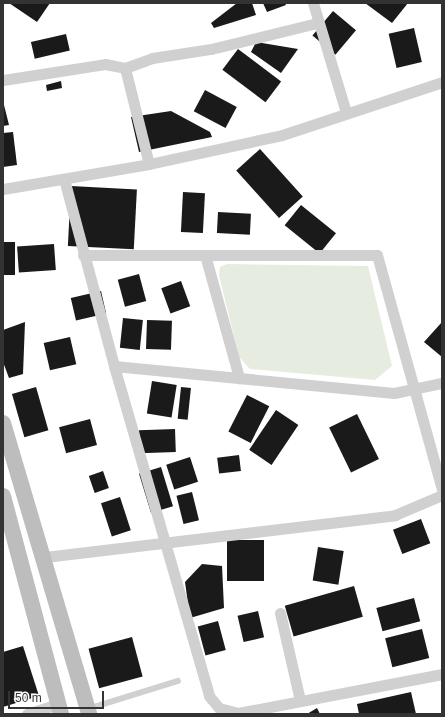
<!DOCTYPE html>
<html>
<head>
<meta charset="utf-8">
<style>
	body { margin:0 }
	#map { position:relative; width:445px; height:717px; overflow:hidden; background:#fff; font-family:Arial,sans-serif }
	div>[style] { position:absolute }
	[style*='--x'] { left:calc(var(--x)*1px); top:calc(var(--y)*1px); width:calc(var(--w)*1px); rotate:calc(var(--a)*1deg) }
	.green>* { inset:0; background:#e6ecdf }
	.building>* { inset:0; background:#1a1a1a; transform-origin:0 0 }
	.lane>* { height:5.5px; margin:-2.75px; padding:0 2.75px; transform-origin:2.75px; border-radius:2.75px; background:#d0d0d0 }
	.street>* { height:11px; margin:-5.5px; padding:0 5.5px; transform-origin:5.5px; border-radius:5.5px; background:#d0d0d0 }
	.secondary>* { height:16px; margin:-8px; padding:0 8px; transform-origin:8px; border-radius:8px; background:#bdbdbd }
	span { translate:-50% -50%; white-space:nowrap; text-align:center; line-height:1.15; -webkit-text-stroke:4px #fff; paint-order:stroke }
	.frame { position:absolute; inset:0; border:4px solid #333; pointer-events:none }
	.scale { position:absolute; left:8px; top:691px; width:96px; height:18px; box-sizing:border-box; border:2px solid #333; border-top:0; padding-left:5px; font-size:12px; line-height:14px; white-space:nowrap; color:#333; -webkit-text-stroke:3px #fff; paint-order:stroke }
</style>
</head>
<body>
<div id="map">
	<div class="green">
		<i style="clip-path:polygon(227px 264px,368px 266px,392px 366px,375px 380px,250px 369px,239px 357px,219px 275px,220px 267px)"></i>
	</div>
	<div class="building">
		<i style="clip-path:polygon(9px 3px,50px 3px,37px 22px)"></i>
		<i style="clip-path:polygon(237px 3px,252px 3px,256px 15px,214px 28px,211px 23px)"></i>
		<i style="clip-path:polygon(263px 3px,285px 3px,286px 5px,267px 12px)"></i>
		<i style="clip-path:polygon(365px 3px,408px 3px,392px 23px)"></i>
		<i style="left:333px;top:11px;width:30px;height:32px;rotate:40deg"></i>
		<i style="left:414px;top:28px;width:35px;height:26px;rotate:77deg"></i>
		<i style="left:66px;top:34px;width:17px;height:36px;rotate:77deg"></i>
		<i style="clip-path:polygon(256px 42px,298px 49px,281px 73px,251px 52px)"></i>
		<i style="left:238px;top:49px;width:54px;height:26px;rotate:37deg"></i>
		<i style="clip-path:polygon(61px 81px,62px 88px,47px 91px,46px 85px)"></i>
		<i style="left:205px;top:90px;width:36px;height:24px;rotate:28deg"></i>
		<i style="clip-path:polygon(3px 101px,9px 125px,3px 126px)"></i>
		<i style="clip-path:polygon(171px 111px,210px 132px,212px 137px,139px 152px,131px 117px)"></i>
		<i style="clip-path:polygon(13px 132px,17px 165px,3px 167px,3px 133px)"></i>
		<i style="left:260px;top:149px;width:64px;height:32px;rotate:48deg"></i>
		<i style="left:71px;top:186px;width:66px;height:60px;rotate:3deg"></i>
		<i style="left:183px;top:192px;width:22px;height:40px;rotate:3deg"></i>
		<i style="left:301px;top:205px;width:45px;height:26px;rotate:39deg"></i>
		<i style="left:218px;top:212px;width:33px;height:21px;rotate:3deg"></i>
		<i style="left:3px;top:242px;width:12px;height:33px"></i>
		<i style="left:54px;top:244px;width:26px;height:37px;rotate:86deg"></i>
		<i style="left:139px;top:274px;width:28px;height:22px;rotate:75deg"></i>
		<i style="left:181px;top:281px;width:27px;height:21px;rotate:70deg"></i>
		<i style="left:101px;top:291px;width:23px;height:31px;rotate:77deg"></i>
		<i style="left:123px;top:318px;width:20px;height:30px;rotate:6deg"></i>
		<i style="left:147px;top:320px;width:25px;height:29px;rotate:2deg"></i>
		<i style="clip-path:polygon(25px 322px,23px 374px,9px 378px,3px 362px,3px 330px)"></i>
		<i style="clip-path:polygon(442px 322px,442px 357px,424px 342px)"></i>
		<i style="left:70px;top:337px;width:28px;height:27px;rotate:77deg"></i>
		<i style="left:152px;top:381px;width:25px;height:33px;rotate:9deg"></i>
		<i style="left:36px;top:387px;width:45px;height:25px;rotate:74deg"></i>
		<i style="left:181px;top:387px;width:10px;height:32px;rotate:6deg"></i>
		<i style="left:247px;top:395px;width:25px;height:41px;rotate:27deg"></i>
		<i style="left:276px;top:410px;width:27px;height:48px;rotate:34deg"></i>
		<i style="left:357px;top:414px;width:50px;height:31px;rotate:64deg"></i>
		<i style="left:90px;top:419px;width:27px;height:32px;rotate:75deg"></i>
		<i style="left:175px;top:429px;width:23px;height:36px;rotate:88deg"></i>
		<i style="left:239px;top:455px;width:16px;height:22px;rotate:83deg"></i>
		<i style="left:190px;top:457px;width:26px;height:25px;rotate:72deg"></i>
		<i style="left:161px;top:467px;width:41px;height:23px;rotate:73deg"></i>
		<i style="left:103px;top:471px;width:18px;height:15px;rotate:71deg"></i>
		<i style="left:192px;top:492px;width:29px;height:16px;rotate:76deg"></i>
		<i style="left:120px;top:497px;width:35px;height:20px;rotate:72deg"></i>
		<i style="left:421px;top:519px;width:26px;height:30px;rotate:69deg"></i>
		<i style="left:227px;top:540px;width:37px;height:41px"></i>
		<i style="left:318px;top:547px;width:26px;height:34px;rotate:9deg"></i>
		<i style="clip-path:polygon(202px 564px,222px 566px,224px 608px,190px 618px,185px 582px)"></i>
		<i style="left:354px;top:586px;width:32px;height:72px;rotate:74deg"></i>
		<i style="left:414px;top:598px;width:24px;height:39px;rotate:75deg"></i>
		<i style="left:258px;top:611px;width:27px;height:21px;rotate:77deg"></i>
		<i style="left:218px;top:621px;width:30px;height:21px;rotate:75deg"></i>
		<i style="left:422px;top:629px;width:30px;height:38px;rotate:76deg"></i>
		<i style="left:132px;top:637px;width:41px;height:45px;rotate:75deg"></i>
		<i style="clip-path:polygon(23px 646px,39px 696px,3px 707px,3px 652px)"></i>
		<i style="clip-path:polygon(411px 692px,416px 714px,359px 714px,357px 704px)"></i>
		<i style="clip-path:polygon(317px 708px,320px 714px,307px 714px)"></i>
	</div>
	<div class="lane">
		<i style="--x:88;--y:709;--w:94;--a:-17.3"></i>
	</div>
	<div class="street">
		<i style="--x:313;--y:3;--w:114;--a:73.2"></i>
		<i style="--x:125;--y:68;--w:99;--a:76"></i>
		<i style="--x:3;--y:80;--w:103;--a:-8.9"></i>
		<i style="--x:105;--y:64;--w:20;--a:11"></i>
		<i style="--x:125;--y:68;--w:29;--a:-20"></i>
		<i style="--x:152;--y:58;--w:60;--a:-8.7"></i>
		<i style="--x:211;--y:49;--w:109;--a:-13.8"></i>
		<i style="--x:64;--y:179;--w:194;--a:75"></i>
		<i style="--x:114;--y:366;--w:343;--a:73.9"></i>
		<i style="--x:209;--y:696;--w:16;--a:50"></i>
		<i style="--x:219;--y:708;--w:20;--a:15"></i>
		<i style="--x:238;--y:713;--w:208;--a:-10.8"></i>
		<i style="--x:3;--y:189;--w:148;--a:-9.7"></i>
		<i style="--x:149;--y:164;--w:136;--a:-12.3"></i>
		<i style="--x:282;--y:135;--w:169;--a:-18.3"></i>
		<i style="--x:83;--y:255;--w:294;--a:0"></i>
		<i style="--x:377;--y:255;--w:243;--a:74.5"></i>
		<i style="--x:205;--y:255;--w:128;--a:74.5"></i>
		<i style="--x:114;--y:366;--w:281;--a:5.5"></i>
		<i style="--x:394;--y:393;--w:49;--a:-11.8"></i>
		<i style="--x:45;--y:557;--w:353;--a:-6.8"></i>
		<i style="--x:395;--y:515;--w:51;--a:-23.1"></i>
		<i style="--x:280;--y:613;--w:89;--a:77.1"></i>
		<i style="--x:27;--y:714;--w:33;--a:-18"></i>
	</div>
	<div class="secondary">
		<i style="--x:3;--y:423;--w:303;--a:73.5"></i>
		<i style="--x:3;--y:496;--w:226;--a:75.1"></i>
	</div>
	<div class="frame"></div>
	<div class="scale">50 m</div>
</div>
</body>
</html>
